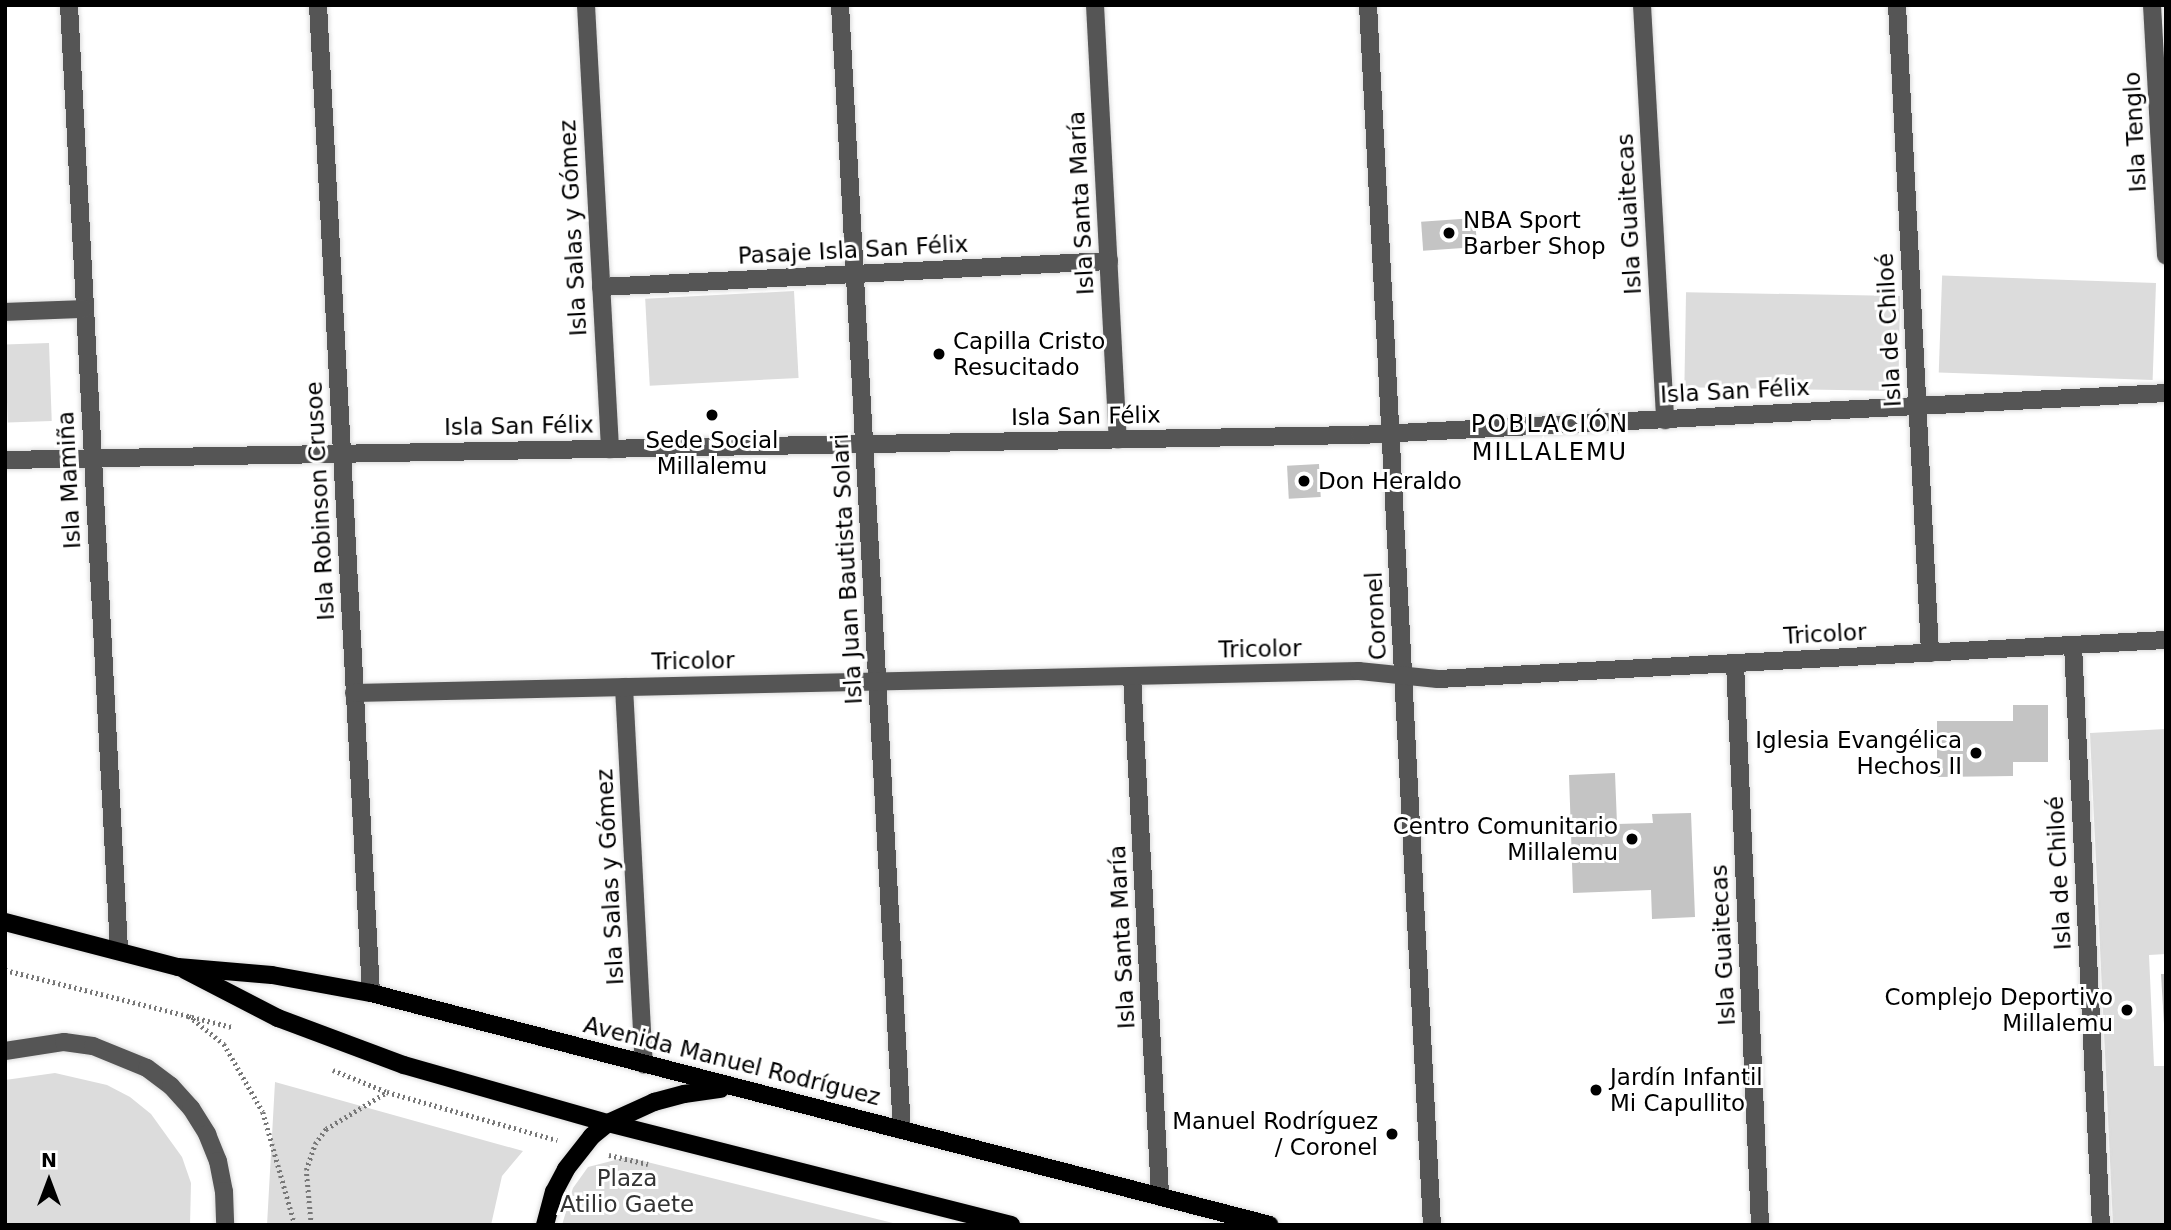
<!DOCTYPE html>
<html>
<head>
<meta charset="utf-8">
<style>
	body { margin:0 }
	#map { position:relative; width:2171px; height:1230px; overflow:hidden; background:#fff; font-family:"DejaVu Sans",sans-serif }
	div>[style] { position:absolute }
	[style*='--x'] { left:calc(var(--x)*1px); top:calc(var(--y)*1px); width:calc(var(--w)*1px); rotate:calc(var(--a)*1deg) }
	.green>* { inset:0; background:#dcdcdc; transform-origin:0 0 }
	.building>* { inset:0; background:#c4c4c4; transform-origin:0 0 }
	.path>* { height:4.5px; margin-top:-2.25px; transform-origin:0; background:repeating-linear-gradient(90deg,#777 0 2px,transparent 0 5.5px) }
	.roads { filter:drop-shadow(0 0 2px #dbdbdb) drop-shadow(0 0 2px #dbdbdb) }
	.minor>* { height:18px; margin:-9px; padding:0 9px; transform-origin:9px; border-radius:9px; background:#555 }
	.major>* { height:18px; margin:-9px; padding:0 9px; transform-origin:9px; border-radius:9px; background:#000 }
	.dots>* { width:19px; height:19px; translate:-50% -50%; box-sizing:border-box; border:4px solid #fff; border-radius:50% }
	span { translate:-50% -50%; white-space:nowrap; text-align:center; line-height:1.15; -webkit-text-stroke:6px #fff; paint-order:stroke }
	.street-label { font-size:23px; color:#000 }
	.poi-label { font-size:23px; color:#000 }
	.left { translate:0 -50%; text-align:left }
	.right { translate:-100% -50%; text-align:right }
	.park-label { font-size:23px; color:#333 }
	.neighbourhood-label { font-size:24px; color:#000; letter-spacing:2px }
	.frame { position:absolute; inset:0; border:7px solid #000; pointer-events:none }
	.north { position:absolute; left:14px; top:1146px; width:70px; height:70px; -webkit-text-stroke:5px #fff; paint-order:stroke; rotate:0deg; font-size:19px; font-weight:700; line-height:28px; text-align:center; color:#000 }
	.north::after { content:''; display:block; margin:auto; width:24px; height:32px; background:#000; clip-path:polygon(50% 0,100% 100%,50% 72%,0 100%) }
</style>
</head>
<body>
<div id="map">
	<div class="green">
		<i style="left:2156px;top:283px;width:97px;height:214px;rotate:92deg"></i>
		<i style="left:794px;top:291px;width:87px;height:149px;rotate:87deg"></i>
		<i style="left:1900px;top:296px;width:95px;height:214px;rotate:91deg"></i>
		<i style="left:49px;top:343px;width:78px;height:44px;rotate:88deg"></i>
		<i style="clip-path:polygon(2166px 729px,2166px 954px,2149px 955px,2154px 1066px,2166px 1066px,2166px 1225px,2113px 1225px,2090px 733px)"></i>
		<i style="clip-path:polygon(55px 1073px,107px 1085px,130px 1097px,151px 1114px,182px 1157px,191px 1183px,190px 1225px,5px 1225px,5px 1080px)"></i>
		<i style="clip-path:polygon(275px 1082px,523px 1151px,502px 1176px,491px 1225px,267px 1225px)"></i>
		<i style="clip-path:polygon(627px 1157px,901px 1225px,562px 1225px,573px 1188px,588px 1167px)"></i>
	</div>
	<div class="building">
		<i style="left:1475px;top:218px;width:29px;height:54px;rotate:86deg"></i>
		<i style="left:1319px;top:464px;width:33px;height:32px;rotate:87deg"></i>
		<i style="clip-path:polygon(2013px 705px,2048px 705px,2048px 762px,2013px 762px,2013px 776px,1937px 777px,1937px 721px,2013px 721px)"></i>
		<i style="clip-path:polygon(1615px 773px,1617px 824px,1653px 823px,1652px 814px,1691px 813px,1695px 917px,1652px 919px,1651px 890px,1573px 893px,1569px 775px)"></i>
		<i style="clip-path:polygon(2161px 974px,2166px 974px,2166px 1024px,2164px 1024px)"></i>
	</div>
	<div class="path">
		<i style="--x:5;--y:970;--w:234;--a:14.1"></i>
		<i style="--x:189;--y:1016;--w:45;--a:38.7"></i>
		<i style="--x:224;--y:1044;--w:78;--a:60.2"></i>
		<i style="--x:263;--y:1112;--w:117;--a:74.2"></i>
		<i style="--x:333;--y:1070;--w:58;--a:22.2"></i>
		<i style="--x:609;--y:1155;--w:40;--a:13"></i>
		<i style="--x:311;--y:1225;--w:55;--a:-95.2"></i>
		<i style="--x:306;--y:1170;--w:28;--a:-71"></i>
		<i style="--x:315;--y:1144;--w:19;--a:-54"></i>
		<i style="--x:326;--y:1129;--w:71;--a:-31.2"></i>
		<i style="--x:387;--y:1092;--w:177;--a:15.8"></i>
	</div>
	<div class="roads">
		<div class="minor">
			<i style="--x:69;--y:5;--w:947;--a:86.97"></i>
			<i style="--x:318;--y:5;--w:989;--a:86.93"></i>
			<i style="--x:586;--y:5;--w:445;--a:86.9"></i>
			<i style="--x:840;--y:5;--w:1127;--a:86.85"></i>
			<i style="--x:1095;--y:5;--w:435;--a:87"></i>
			<i style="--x:1368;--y:5;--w:1222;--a:87"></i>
			<i style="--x:1642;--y:5;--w:416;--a:86.8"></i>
			<i style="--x:1897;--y:5;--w:649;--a:87.08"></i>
			<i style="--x:2152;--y:5;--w:251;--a:86.8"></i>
			<i style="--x:601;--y:287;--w:509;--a:-2.93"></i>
			<i style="--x:5;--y:312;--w:79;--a:-2.2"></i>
			<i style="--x:5;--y:460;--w:1355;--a:-1.06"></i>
			<i style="--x:1360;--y:435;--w:807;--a:-2.98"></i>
			<i style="--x:2073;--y:645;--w:581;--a:87.24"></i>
			<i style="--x:1735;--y:663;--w:563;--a:87.45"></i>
			<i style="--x:1132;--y:676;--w:520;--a:86.91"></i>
			<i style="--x:624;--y:687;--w:378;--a:87"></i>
			<i style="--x:354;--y:693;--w:1005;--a:-1.25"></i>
			<i style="--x:1359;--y:671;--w:79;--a:5.8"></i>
			<i style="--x:1438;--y:679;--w:729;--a:-3.07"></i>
			<i style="--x:5;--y:1051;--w:60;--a:-8.7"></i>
			<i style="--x:64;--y:1042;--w:29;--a:8"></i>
			<i style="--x:93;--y:1046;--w:58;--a:22.2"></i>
			<i style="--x:147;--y:1068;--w:30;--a:37"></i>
			<i style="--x:171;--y:1086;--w:30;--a:48"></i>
			<i style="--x:191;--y:1108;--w:31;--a:58"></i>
			<i style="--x:207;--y:1134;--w:29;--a:68"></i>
			<i style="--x:218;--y:1161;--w:31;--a:79"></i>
			<i style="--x:224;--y:1191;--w:34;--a:88"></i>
		</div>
		<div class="major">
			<i style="--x:5;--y:922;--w:179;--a:14.6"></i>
			<i style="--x:178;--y:967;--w:94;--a:4.9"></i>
			<i style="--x:272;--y:975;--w:101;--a:10.3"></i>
			<i style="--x:371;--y:993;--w:928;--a:14.47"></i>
			<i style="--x:185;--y:970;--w:105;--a:27.3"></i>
			<i style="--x:278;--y:1018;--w:134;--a:20.5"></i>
			<i style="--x:404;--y:1065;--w:212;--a:15.9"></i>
			<i style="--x:608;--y:1123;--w:416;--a:14.2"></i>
			<i style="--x:545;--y:1225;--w:34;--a:-75"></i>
			<i style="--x:554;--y:1192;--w:26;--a:-62"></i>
			<i style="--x:566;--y:1169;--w:42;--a:-51.8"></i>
			<i style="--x:592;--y:1136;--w:21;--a:-39"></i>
			<i style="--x:608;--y:1123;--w:51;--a:-24.5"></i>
			<i style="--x:654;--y:1102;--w:31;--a:-15"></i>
			<i style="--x:684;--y:1094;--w:37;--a:-8"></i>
		</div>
	</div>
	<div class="dots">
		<i style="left:1449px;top:233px;background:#000"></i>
		<i style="left:939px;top:354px;background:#000"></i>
		<i style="left:712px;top:415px;background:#000"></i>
		<i style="left:1304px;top:481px;background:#000"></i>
		<i style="left:1976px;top:753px;background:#000"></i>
		<i style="left:1632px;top:839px;background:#000"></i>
		<i style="left:2127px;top:1010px;background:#000"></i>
		<i style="left:1596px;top:1090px;background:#000"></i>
		<i style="left:1392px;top:1134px;background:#000"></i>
	</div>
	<div class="street-label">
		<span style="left:2135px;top:132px;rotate:-93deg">Isla Tenglo</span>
		<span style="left:1081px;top:203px;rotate:-93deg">Isla Santa María</span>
		<span style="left:1629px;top:214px;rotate:-93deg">Isla Guaitecas</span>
		<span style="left:573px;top:228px;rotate:-93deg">Isla Salas y Gómez</span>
		<span style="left:853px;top:250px;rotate:-3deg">Pasaje Isla San Félix</span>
		<span style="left:1889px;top:330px;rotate:-93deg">Isla de Chiloé</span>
		<span style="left:1735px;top:391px;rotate:-3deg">Isla San Félix</span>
		<span style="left:1086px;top:416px;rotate:-1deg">Isla San Félix</span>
		<span style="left:519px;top:426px;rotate:-1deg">Isla San Félix</span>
		<span style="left:69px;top:480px;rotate:-93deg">Isla Mamiña</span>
		<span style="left:320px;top:501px;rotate:-93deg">Isla Robinson Crusoe</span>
		<span style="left:847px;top:569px;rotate:-93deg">Isla Juan Bautista Solari</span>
		<span style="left:1376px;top:616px;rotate:-93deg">Coronel</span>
		<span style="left:1825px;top:634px;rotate:-3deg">Tricolor</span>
		<span style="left:1260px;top:649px;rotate:-1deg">Tricolor</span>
		<span style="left:693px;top:661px;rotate:-1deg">Tricolor</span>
		<span style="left:2059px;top:873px;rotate:-93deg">Isla de Chiloé</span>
		<span style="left:610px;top:877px;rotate:-93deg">Isla Salas y Gómez</span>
		<span style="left:1122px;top:937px;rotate:-93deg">Isla Santa María</span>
		<span style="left:1723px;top:945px;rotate:-93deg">Isla Guaitecas</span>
		<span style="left:732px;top:1061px;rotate:14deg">Avenida Manuel Rodríguez</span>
	</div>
	<div class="poi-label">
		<span class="left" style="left:1463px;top:233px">NBA Sport<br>Barber Shop</span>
		<span class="left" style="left:953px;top:354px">Capilla Cristo<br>Resucitado</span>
		<span style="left:712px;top:453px">Sede Social<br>Millalemu</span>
		<span class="left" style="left:1318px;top:481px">Don Heraldo</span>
		<span class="right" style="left:1962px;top:753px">Iglesia Evangélica<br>Hechos II</span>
		<span class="right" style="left:1618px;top:839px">Centro Comunitario<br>Millalemu</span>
		<span class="right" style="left:2113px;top:1010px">Complejo Deportivo<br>Millalemu</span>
		<span class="left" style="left:1610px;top:1090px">Jardín Infantil<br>Mi Capullito</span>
		<span class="right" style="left:1378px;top:1134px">Manuel Rodríguez<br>/ Coronel</span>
	</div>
	<div class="park-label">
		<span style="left:627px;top:1191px">Plaza<br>Atilio Gaete</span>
	</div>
	<div class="neighbourhood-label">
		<span style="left:1550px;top:439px">POBLACIÓN<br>MILLALEMU</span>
	</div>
	<div class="frame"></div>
	<div class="north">N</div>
</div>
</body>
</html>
